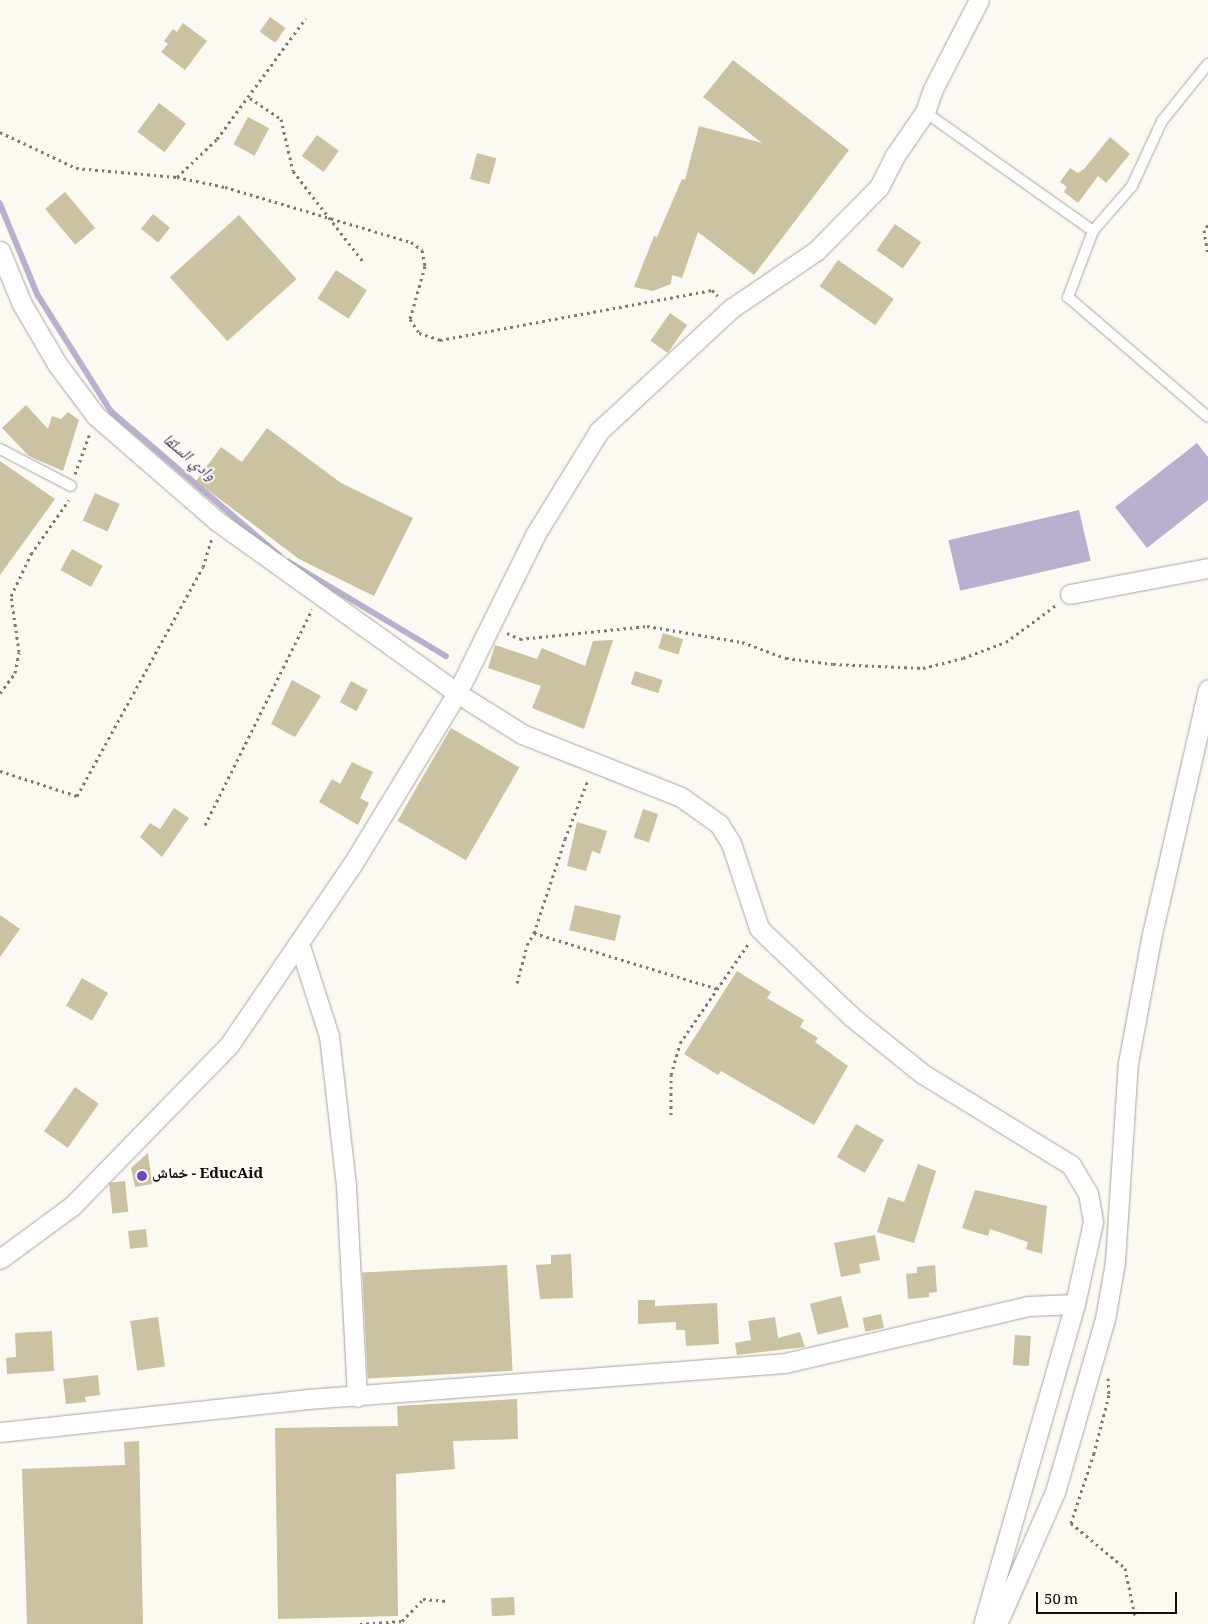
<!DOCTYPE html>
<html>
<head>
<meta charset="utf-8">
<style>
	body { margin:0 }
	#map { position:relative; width:1208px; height:1624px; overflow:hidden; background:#fbf9f2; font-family:Georgia,"Noto Naskh Arabic",serif }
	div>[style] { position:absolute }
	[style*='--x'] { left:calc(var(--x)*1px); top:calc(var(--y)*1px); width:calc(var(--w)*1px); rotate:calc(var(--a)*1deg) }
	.water>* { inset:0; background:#b9afce; transform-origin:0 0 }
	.stream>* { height:5.5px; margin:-2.75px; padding:0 2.75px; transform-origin:2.75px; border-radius:2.75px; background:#b9afce }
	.building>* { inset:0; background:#cac2a1; transform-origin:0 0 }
	.path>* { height:3px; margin-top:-1.5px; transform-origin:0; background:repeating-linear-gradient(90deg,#7a7975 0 2.5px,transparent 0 6.5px) }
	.roads { filter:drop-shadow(0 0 1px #a6a49e) drop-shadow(0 0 1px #a6a49e) }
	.lane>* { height:10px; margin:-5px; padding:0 5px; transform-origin:5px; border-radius:5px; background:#fff }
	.street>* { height:19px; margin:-9.5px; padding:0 9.5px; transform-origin:9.5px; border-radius:9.5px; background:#fff }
	.dots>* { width:14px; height:14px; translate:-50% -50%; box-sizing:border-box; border:2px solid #fbf9f2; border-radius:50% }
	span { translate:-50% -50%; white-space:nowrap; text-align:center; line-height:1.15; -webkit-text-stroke:4px #fbf9f2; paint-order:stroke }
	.poi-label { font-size:15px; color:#0e0d0b; font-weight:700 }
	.left { translate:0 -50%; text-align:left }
	.water-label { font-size:16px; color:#3f2f5a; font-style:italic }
	.scale { position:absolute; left:1036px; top:1592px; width:141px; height:22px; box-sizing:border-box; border:2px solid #0e0d0b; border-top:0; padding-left:6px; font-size:15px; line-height:18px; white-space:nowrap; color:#0e0d0b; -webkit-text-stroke:4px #fbf9f2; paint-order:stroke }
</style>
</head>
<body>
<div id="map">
	<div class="water">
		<i style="clip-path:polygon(1197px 443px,1208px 457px,1208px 500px,1147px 548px,1115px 507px)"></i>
		<i style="left:1079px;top:510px;width:52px;height:134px;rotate:77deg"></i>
	</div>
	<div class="stream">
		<i style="--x:0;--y:203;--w:100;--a:67.6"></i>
		<i style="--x:38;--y:295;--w:137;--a:57.8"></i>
		<i style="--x:111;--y:411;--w:221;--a:40.6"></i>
		<i style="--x:289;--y:562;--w:183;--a:30.9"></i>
	</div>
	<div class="building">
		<i style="left:270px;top:17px;width:19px;height:18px;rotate:35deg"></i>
		<i style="clip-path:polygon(183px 23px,207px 41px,185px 70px,161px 52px,168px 44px,164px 41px,173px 29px,177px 32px)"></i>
		<i style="clip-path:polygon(733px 60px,849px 150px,754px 275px,698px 232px,682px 278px,672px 275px,671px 284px,653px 291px,634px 287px,654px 236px,657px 237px,682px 179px,685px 180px,699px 126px,762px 143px,703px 97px)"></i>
		<i style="left:159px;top:103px;width:34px;height:36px;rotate:37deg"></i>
		<i style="left:248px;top:117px;width:24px;height:31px;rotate:28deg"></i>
		<i style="left:317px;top:135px;width:27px;height:26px;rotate:36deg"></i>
		<i style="clip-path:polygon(1110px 137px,1130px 154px,1106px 183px,1098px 176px,1078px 203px,1064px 192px,1067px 187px,1060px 182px,1070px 168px,1078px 173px,1084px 169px)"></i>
		<i style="left:477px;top:153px;width:20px;height:27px;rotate:15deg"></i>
		<i style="left:65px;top:192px;width:47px;height:26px;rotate:50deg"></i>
		<i style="left:153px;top:214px;width:22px;height:19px;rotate:39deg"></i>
		<i style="left:239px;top:215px;width:86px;height:93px;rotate:48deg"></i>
		<i style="left:895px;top:224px;width:32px;height:32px;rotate:35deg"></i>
		<i style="left:838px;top:260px;width:68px;height:32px;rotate:35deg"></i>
		<i style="left:336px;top:270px;width:37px;height:34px;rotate:33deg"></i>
		<i style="left:670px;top:313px;width:21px;height:34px;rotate:35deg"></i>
		<i style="clip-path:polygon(26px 405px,48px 429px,52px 416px,61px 419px,68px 412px,79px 420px,63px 471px,29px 456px,2px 428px)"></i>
		<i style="clip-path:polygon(267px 428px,341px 483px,413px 518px,374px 596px,299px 559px,196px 481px,221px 447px,242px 462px)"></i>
		<i style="clip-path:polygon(0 461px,55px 499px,0 575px)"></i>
		<i style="left:95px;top:493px;width:27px;height:30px;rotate:24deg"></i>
		<i style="left:72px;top:549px;width:35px;height:24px;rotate:29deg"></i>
		<i style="left:663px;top:633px;width:21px;height:16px;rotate:17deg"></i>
		<i style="clip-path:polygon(613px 640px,584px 729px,532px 708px,541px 686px,488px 668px,495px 645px,537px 659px,542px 648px,585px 666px,593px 641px)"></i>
		<i style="left:635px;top:671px;width:29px;height:14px;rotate:18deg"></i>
		<i style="clip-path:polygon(292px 680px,321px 696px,295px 737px,271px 724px)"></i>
		<i style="left:351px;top:681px;width:19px;height:24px;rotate:28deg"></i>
		<i style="left:451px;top:728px;width:79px;height:107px;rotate:30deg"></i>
		<i style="clip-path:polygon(352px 762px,373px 772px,360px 798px,369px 803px,358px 825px,319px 802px,332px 779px,340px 784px)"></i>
		<i style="clip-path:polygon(174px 808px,189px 818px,162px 857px,140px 837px,150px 823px,160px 829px)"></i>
		<i style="left:643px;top:809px;width:16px;height:30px;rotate:18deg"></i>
		<i style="clip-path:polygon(577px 822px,607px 831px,600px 854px,592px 851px,586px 871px,567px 866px)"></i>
		<i style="left:575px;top:905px;width:47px;height:26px;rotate:13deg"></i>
		<i style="clip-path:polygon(0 915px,20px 929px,0 957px)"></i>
		<i style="clip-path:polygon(737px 971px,771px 992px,767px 998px,804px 1020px,800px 1027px,818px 1038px,815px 1042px,848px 1066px,814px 1125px,721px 1071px,718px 1075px,684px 1054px)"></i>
		<i style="left:82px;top:978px;width:30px;height:32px;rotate:30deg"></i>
		<i style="left:75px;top:1087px;width:29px;height:54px;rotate:35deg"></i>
		<i style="left:856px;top:1124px;width:32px;height:38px;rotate:30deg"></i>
		<i style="clip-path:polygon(148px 1153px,152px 1184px,135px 1187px,131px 1168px)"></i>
		<i style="clip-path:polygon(918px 1164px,936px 1171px,914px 1243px,877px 1232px,888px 1197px,904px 1202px)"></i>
		<i style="left:125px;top:1181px;width:31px;height:16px;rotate:84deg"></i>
		<i style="clip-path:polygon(975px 1190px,1047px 1206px,1042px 1254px,1026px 1249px,1028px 1242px,990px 1229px,988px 1236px,962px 1228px)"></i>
		<i style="left:146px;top:1229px;width:18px;height:18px;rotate:84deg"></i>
		<i style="clip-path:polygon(875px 1235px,880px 1260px,859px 1264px,861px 1273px,841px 1277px,834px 1243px)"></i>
		<i style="clip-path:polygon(571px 1254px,573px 1298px,540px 1299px,536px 1265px,551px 1264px,551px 1255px)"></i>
		<i style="left:507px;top:1265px;width:106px;height:145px;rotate:87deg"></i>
		<i style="clip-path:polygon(935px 1265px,937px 1292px,929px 1293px,929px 1297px,908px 1299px,906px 1274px,917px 1273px,917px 1267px)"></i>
		<i style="left:841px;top:1296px;width:32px;height:32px;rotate:76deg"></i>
		<i style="clip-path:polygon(638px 1300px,655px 1300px,655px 1306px,717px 1303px,719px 1344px,686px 1346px,685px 1330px,676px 1330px,676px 1322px,638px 1324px)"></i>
		<i style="left:881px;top:1314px;width:14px;height:19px;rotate:78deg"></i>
		<i style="left:158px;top:1317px;width:50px;height:28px;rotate:82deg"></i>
		<i style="clip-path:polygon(775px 1317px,778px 1338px,800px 1332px,805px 1347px,737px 1355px,735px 1343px,751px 1340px,748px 1321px)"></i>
		<i style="clip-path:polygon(52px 1331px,54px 1371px,7px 1374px,6px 1358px,16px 1357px,15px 1333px)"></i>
		<i style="left:1015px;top:1335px;width:16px;height:30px;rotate:4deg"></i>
		<i style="clip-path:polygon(98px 1375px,100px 1395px,85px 1397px,86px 1402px,66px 1404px,63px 1379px)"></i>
		<i style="clip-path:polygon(517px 1399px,518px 1439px,453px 1441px,455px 1469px,396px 1474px,398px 1616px,278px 1619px,275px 1428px,398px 1426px,397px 1406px)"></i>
		<i style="clip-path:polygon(139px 1441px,143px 1624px,27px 1624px,22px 1469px,125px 1465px,124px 1442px)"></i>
		<i style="left:514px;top:1597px;width:18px;height:23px;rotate:87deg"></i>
	</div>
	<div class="path">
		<i style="--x:250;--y:98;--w:37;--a:34"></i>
		<i style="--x:281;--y:119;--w:53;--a:77"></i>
		<i style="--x:293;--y:171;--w:116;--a:52.3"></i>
		<i style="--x:0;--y:132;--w:84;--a:25.3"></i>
		<i style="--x:76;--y:168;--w:101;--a:5.1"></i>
		<i style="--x:177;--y:177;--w:55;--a:-43.5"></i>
		<i style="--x:217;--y:139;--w:150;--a:-53.7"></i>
		<i style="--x:177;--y:177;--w:49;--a:11.8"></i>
		<i style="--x:225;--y:187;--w:194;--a:16.5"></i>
		<i style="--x:411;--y:242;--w:14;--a:36"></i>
		<i style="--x:422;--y:250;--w:16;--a:79"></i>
		<i style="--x:425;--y:266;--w:55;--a:105.8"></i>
		<i style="--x:410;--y:319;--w:17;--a:57"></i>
		<i style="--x:419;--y:333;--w:22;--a:18"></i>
		<i style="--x:440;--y:340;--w:277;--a:-10.4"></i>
		<i style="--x:712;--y:290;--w:8;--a:45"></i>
		<i style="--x:1208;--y:225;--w:6;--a:129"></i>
		<i style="--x:1204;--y:230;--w:25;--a:81"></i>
		<i style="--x:75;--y:474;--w:44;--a:-69.9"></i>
		<i style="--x:507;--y:633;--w:14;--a:25"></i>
		<i style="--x:520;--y:639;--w:128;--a:-5.8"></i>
		<i style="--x:647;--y:626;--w:96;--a:9.6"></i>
		<i style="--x:742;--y:642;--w:47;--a:20"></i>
		<i style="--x:786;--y:658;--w:47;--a:7.3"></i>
		<i style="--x:833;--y:664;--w:90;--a:2.5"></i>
		<i style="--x:923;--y:668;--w:41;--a:-14"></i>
		<i style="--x:963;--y:658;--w:46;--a:-20.4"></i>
		<i style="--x:1006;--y:642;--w:62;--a:-36.5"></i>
		<i style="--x:0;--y:693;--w:25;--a:-53"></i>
		<i style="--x:15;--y:673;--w:21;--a:-79"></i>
		<i style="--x:19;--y:652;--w:57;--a:-98.1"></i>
		<i style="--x:11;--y:596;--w:47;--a:-64.5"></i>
		<i style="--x:31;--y:554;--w:66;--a:-54.9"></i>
		<i style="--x:0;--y:771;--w:81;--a:18"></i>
		<i style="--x:77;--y:796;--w:261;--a:-61.2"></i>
		<i style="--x:203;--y:567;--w:30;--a:-73"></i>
		<i style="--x:205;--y:825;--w:241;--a:-63.6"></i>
		<i style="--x:534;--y:933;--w:192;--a:16.9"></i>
		<i style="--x:517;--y:983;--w:39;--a:-75"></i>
		<i style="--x:527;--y:945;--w:14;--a:-60"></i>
		<i style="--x:534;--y:933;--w:99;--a:-71.7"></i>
		<i style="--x:565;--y:839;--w:63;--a:-68.7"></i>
		<i style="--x:671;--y:1115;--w:40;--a:-90"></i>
		<i style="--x:671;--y:1075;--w:33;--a:-74"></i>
		<i style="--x:680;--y:1043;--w:121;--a:-55.4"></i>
		<i style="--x:1108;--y:1378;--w:17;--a:87"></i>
		<i style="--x:1109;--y:1395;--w:60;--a:104.5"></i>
		<i style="--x:1094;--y:1453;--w:74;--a:108.2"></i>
		<i style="--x:1071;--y:1523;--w:70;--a:39.8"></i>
		<i style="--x:1125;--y:1568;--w:49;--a:78.2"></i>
		<i style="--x:360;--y:1624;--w:42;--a:-4.1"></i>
		<i style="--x:402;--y:1621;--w:30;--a:-46"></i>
		<i style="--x:423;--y:1599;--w:24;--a:5"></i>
	</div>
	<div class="roads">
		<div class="lane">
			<i style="--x:1208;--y:64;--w:73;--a:128.9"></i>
			<i style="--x:1162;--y:121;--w:72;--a:114.8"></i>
			<i style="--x:1132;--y:186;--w:60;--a:130.9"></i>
			<i style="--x:1093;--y:231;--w:71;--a:110.7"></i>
			<i style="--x:1068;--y:297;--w:184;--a:40.6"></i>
			<i style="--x:925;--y:112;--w:206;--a:35.3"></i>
			<i style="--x:0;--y:449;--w:80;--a:27.5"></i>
		</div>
		<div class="street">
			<i style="--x:0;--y:251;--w:57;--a:67.5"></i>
			<i style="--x:22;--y:304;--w:69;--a:59.7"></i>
			<i style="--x:57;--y:364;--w:65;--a:53.1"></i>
			<i style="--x:96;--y:416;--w:160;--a:41"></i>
			<i style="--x:217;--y:521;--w:295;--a:35.6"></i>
			<i style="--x:457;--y:693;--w:77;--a:32.2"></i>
			<i style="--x:522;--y:734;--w:171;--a:21.6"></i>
			<i style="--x:681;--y:797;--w:47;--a:35.4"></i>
			<i style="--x:719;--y:824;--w:22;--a:58"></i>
			<i style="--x:731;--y:843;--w:89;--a:71.8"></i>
			<i style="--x:759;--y:928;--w:13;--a:45"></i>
			<i style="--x:768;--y:937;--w:116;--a:43.6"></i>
			<i style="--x:852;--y:1017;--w:91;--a:38.8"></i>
			<i style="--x:923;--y:1074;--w:174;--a:31.6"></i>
			<i style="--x:1071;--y:1165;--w:33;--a:59"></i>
			<i style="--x:1088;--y:1193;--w:29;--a:80"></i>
			<i style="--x:1093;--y:1222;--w:84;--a:102.4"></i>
			<i style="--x:1075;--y:1304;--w:333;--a:106"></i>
			<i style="--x:1070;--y:594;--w:140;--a:-10.7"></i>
			<i style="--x:299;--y:943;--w:98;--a:72.1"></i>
			<i style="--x:329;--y:1036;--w:151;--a:83.5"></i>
			<i style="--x:346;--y:1186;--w:211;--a:87"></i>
			<i style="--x:0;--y:1259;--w:89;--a:-36.4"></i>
			<i style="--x:72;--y:1206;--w:225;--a:-45.7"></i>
			<i style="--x:229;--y:1045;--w:218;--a:-55.7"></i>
			<i style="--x:352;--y:865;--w:202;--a:-58.6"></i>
			<i style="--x:457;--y:693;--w:176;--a:-63.7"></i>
			<i style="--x:535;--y:535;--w:122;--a:-58.4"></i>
			<i style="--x:599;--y:431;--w:181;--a:-42.8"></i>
			<i style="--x:732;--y:308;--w:102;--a:-34.2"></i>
			<i style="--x:816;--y:251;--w:90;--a:-45.5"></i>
			<i style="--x:879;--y:187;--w:34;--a:-63"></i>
			<i style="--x:894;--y:157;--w:55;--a:-55.4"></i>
			<i style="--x:925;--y:112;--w:24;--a:-71"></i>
			<i style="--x:933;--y:89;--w:100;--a:-62.7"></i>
			<i style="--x:0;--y:1432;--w:309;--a:-6.1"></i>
			<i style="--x:307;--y:1399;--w:479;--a:-4.3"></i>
			<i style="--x:785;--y:1363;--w:250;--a:-13.2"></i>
			<i style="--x:1028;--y:1306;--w:47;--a:-2.4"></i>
			<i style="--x:997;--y:1624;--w:144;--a:-66.3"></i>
			<i style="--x:1055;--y:1492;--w:180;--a:-73.9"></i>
			<i style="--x:1105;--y:1319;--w:58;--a:-80"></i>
			<i style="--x:1115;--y:1262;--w:199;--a:-86.3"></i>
			<i style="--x:1128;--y:1063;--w:131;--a:-79.5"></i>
			<i style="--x:1152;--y:934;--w:251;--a:-77.1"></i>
		</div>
	</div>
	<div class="dots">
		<i style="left:142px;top:1176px;background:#7743ba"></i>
	</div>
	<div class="poi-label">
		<span class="left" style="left:152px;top:1176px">خماش - EducAid</span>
	</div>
	<div class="water-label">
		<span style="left:188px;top:459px;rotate:40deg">وادي السلقا</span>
	</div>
	<div class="scale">50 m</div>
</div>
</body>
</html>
